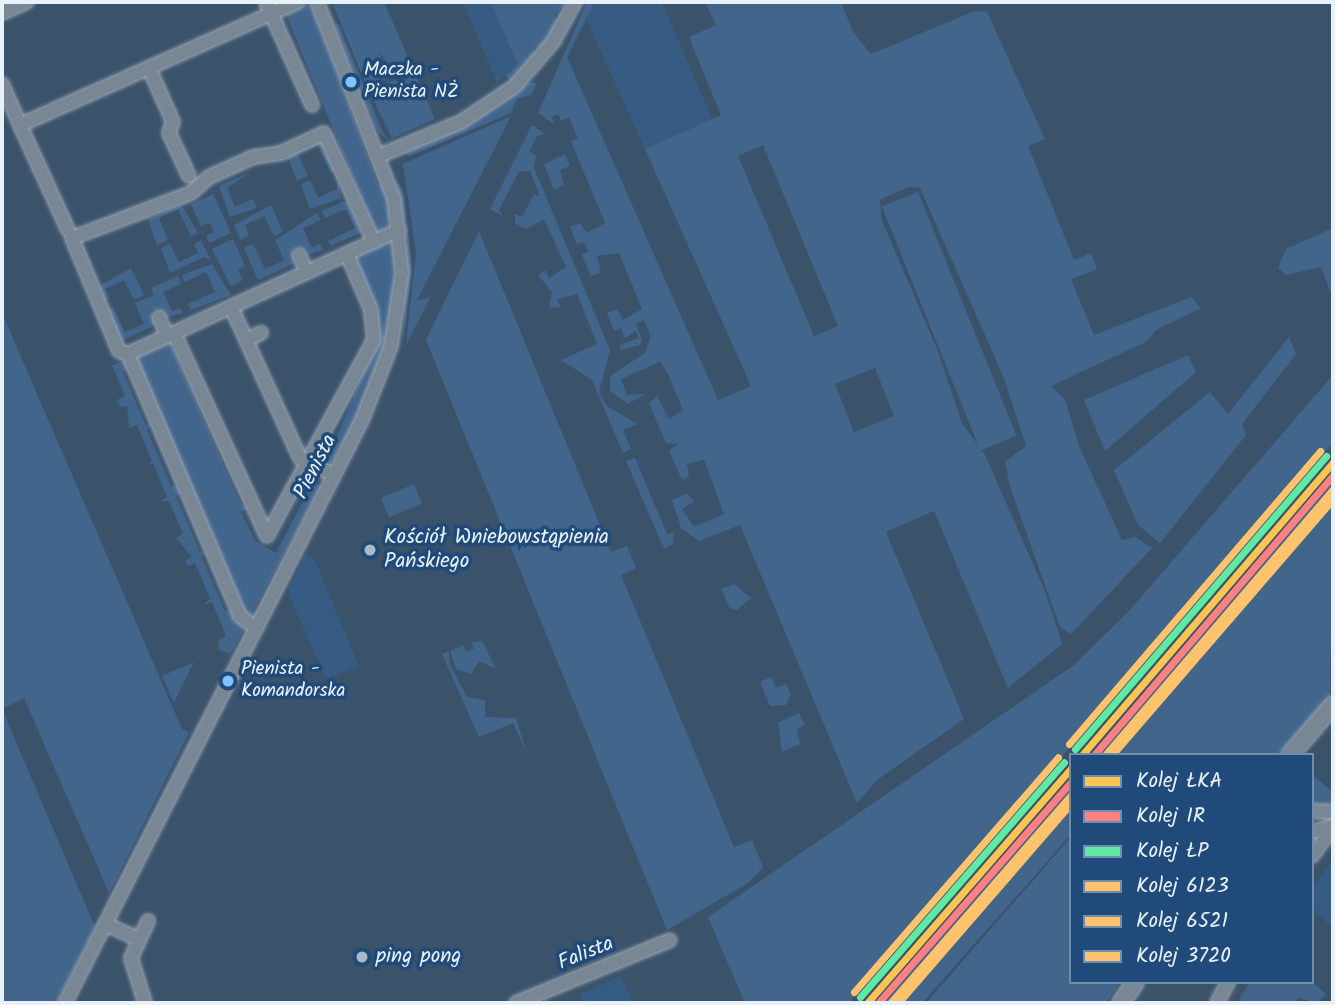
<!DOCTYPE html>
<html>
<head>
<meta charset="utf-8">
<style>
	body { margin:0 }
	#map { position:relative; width:1335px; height:1005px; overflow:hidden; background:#3b526b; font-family:Kalam,sans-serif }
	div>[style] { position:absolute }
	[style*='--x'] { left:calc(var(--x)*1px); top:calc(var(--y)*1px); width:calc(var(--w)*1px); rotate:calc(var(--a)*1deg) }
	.built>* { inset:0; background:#365c84 }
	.green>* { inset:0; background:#42658c; transform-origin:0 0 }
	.roads { filter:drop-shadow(0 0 2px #9da9b6) drop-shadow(0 0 2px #9da9b6) }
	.minor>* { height:12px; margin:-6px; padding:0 6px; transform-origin:6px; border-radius:6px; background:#798694 }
	.major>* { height:16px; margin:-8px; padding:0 8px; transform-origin:8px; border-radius:8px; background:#798694 }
	.rail-1>* { height:7px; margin:-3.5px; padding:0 3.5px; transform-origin:3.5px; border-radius:3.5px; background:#fcc553 }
	.rail-2>* { height:7px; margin:-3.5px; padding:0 3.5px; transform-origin:3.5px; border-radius:3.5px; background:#ff8080 }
	.rail-3>* { height:7px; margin:-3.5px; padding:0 3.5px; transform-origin:3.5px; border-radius:3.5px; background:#60e9a3 }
	.rail-4>* { height:7px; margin:-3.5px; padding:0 3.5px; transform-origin:3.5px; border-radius:3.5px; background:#ffc26d }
	.rail-5>* { height:7px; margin:-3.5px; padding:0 3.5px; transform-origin:3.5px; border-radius:3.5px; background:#ffc26d }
	.rail-6>* { height:7px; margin:-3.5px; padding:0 3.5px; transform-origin:3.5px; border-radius:3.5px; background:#ffc26d }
	.dots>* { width:19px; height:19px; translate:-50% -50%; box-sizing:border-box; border:4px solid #1f4a7a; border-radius:50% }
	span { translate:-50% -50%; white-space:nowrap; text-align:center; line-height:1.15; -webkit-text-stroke:7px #1f4a7a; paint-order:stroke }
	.bus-label { font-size:19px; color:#e8f1f8 }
	.left { translate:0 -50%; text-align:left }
	.street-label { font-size:21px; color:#e8f1f8 }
	.poi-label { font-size:21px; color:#e8f1f8 }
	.frame { position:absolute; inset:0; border:4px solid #e8f1f8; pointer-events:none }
	.legend { position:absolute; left:1069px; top:753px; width:245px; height:231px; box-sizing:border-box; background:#1f4a7a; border:2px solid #6f8dac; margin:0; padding:9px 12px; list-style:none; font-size:21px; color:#e8f1f8 }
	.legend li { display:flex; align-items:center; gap:14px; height:35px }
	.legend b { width:35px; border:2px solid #6f8dac }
</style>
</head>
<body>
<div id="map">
	<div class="built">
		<i style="clip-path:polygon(463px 2px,491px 2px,517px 64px,497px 83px)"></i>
		<i style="clip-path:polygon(595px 2px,662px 2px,712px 119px,645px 149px,586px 19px)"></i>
		<i style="clip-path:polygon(305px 555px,314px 558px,359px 666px,326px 679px,288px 593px)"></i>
		<i style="clip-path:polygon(1333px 859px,1333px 928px,1312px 909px,1312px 888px)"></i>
		<i style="clip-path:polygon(621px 976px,633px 1003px,584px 1003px,580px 994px)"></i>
	</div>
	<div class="green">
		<i style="clip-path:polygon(281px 2px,310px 2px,378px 185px,384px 184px,391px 212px,386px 230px,375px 231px)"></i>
		<i style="clip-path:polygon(332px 2px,384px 2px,435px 119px,392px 138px,369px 91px,395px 80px,404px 86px,408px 72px,399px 68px,395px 77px,380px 52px,385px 80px,378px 77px,378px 83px,367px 87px)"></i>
		<i style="clip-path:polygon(491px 2px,568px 2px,554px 15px,558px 22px,541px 49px,533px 48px,536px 53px,511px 81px,505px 76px,517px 64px)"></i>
		<i style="clip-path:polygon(evenodd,587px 2px,595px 2px,567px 57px,718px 400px,751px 386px,645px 149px,721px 115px,689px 37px,716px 25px,705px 2px,841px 2px,853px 32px,871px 54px,975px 11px,987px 12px,1045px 139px,1028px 146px,1074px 260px,1091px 253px,1097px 269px,1071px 279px,1094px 335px,1191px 297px,1201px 308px,1156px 330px,1146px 342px,1051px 386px,1065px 399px,1079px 446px,1122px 540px,1135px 537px,1152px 548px,1071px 634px,1060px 627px,1010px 487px,1005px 462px,1026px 446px,1004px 378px,920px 188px,908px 187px,880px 200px,882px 221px,937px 349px,962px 423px,985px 455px,1045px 591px,1062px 644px,1008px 688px,934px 511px,886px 532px,964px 719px,877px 780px,857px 803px,740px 525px,699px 541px,681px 528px,672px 500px,687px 493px,694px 502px,682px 509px,694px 527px,724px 514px,704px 460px,687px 464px,689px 477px,682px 480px,669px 450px,679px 444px,666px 443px,649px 403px,657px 396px,669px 419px,683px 410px,668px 374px,660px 362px,621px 379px,627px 395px,645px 394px,628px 404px,610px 391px,610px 376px,645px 353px,651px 337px,644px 320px,636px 324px,642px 339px,640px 345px,620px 350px,620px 345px,639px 338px,636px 331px,619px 342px,624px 337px,621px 328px,614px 331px,607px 313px,617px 309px,623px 320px,642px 309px,619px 253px,597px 256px,601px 272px,591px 276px,582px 255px,589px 251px,584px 242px,577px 244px,570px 227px,580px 223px,587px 233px,605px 223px,571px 141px,578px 138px,569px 118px,561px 121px,558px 114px,552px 117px,554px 124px,538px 113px,587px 2px,763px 145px,838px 326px,814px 336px,738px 156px,763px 145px,587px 2px,875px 368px,894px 416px,854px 432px,835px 384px,875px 368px)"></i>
		<i style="clip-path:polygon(338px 23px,382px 130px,389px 141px,378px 132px,334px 25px)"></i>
		<i style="clip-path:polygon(529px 82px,537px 83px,531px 95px,517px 99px,511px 113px,410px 156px,403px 153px,471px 124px)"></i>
		<i style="clip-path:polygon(511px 116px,417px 300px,430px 298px,406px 345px,416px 253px,403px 164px)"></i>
		<i style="clip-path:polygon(532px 125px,545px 134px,537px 136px,529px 152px,536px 155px,534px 168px,610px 350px,599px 392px,607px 406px,637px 424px,623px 430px,631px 449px,623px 453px,592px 380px,561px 360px,597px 344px,577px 294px,557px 299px,561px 308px,549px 307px,552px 292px,538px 275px,545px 270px,549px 278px,566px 267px,544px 219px,526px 229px,515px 223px,515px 214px,522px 217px,534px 194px,540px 196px,530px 171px,519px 171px,499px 210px,504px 217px,490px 209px)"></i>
		<i style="clip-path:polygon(321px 141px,335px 171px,331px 173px,318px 145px,298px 154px,308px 176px,297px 181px,287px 155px)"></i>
		<i style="clip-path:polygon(565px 154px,570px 166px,560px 170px,564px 185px,554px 190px,544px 164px)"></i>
		<i style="clip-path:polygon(251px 172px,227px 188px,235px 207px,253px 199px,257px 208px,230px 217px,219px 186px)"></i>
		<i style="clip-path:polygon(338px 178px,341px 198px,310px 209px,301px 184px,310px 180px,318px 198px,337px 189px)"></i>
		<i style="clip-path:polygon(396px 181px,403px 190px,412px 266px,403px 344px,407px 241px)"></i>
		<i style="left:918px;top:192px;width:263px;height:39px;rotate:68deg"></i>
		<i style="clip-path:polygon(213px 194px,231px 233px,209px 243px,206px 236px,214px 232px,210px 223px,201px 226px,191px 204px)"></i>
		<i style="clip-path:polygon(343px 202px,348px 202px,362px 232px,331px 246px,328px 241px,355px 228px,346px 209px,325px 218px,322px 211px)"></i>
		<i style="clip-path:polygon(181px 204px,198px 233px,191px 236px,178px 209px,159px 218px,168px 240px,157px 245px,148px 219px)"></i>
		<i style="clip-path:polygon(271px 205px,283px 232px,274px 236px,264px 216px,245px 225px,249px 236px,240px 240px,234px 225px)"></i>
		<i style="clip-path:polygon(317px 213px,321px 220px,303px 228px,312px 248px,320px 244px,323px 250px,304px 256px,299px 246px,292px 249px,297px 262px,258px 280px,244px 248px,253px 244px,265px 269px,284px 260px,275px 240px)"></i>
		<i style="clip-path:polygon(1333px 228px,1333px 299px,1321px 267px,1286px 275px,1278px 268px,1286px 249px)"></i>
		<i style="clip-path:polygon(479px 231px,611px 552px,627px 546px,636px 568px,621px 575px,734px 847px,752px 840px,763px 867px,748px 883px,667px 930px,426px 340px)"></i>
		<i style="clip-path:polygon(233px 239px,245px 266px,238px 270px,243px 280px,231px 286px,212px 249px)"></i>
		<i style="clip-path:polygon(201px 240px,211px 261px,204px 257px,170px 273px,161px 248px,170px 244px,179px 262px,198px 253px,194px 244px)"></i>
		<i style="clip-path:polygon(389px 240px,395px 253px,394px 282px,384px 348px,354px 425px,330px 464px,322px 465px,318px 456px,327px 460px,379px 337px,356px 257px)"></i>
		<i style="clip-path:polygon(212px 264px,231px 295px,191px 310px,188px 304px,215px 292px,206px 272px,185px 282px,182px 275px)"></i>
		<i style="clip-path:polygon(131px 268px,144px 295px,134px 300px,124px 280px,105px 289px,109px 298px,103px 301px,97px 287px)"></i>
		<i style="clip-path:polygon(178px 276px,181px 284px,163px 292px,172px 311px,180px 308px,183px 313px,164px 318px,159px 308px,151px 311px,156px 322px,151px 327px,121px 341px,107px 310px,113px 307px,125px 332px,144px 324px,135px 303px,154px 295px,151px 288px)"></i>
		<i style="clip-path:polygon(2px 313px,182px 729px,189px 732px,109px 893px,24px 698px,2px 709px,95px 927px,56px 1003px,2px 1003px)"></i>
		<i style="clip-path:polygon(1289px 337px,1296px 354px,1242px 424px,1246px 435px,1160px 543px,1138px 525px,1114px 470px,1210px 392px,1228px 414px)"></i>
		<i style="clip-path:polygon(169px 341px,240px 503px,250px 508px,241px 512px,255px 541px,276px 553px,313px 482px,321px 486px,250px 616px,243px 613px,136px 366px,135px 355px)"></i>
		<i style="clip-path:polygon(1188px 355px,1196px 372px,1105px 451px,1084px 400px)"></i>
		<i style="clip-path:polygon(125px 361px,129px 369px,123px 372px,146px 426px,153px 423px,147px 430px,171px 486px,178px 483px,182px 493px,176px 496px,200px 552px,208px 553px,201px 556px,225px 611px,232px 609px,244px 630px,230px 654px,218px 649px,219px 640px,226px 636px,212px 602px,204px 605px,210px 598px,195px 563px,188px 566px,185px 560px,192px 557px,176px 538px,183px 534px,169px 501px,160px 501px,167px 497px,153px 463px,146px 466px,152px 461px,137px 425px,129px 428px,127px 406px,121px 407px,117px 400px,125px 396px,112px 365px)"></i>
		<i style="clip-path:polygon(1333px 375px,1333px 443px,849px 1003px,745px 1003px,708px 917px,1074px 665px,1129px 611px)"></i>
		<i style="clip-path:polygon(635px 458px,667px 534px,674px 532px,673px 544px,664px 549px,626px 461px)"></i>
		<i style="clip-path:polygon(1333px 481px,1330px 696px,1278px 755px,1099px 755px)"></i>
		<i style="left:414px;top:484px;width:21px;height:36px;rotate:67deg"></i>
		<i style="clip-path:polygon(734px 584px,751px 598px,737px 610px,730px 608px,721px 589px)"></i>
		<i style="clip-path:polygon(482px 641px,496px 669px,479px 661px,471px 674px,456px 669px,450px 651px,463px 645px,466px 652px,474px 649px,471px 642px)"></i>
		<i style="clip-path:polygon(449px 651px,449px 663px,467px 697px,485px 700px,485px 717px,516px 718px,527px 754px,513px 723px,479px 737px,442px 654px)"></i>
		<i style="clip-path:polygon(194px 662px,174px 703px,162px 676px)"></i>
		<i style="clip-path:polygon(771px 677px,776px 688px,786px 684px,791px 694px,786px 705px,770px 706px,760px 682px)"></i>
		<i style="clip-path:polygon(799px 713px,805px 725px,797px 729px,800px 744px,782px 752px,778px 723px)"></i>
		<i style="clip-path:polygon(1312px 775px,1333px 792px,1333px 807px,1312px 806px)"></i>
		<i style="clip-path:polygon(1071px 787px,1071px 834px,1045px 864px,922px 1003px,881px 1003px)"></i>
		<i style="clip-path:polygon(1071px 837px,1071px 982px,1120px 982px,1106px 1003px,926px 1003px)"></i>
		<i style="clip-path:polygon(1250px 982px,1312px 982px,1326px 994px,1318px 1003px,1299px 998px,1294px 1003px,1237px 1003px)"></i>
	</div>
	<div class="roads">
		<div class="minor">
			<i style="--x:266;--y:2;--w:113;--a:65.9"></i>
			<i style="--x:2;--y:13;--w:27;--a:-24"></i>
			<i style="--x:149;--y:68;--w:59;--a:66"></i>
			<i style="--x:173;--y:122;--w:12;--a:110"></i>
			<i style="--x:169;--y:133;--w:47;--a:65.1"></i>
			<i style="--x:2;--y:84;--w:45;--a:66.3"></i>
			<i style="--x:381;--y:155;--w:87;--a:-22.4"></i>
			<i style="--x:461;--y:122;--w:65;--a:-33.7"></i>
			<i style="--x:515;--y:86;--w:58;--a:-49.2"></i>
			<i style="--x:553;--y:42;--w:46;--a:-61.2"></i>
			<i style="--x:68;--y:230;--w:115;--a:-114.6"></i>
			<i style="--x:20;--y:125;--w:304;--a:-23.9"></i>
			<i style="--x:299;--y:255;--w:19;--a:65"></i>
			<i style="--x:231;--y:307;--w:166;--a:65.4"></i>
			<i style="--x:300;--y:458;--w:38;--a:27"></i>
			<i style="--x:159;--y:317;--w:21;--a:67"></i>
			<i style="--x:174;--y:333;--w:223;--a:65.4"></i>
			<i style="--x:267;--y:536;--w:223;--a:-61.4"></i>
			<i style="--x:374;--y:340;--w:30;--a:-96"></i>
			<i style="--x:371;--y:310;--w:61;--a:-113.2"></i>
			<i style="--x:247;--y:340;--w:16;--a:-27"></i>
			<i style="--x:128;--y:354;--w:298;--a:-24.6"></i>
			<i style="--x:256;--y:628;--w:20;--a:-143"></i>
			<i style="--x:240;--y:616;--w:285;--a:-113.1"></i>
			<i style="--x:128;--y:354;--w:9;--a:-162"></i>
			<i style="--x:119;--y:351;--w:122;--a:-112.6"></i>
			<i style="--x:72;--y:238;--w:127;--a:-20.7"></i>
			<i style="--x:191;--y:193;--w:24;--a:-42"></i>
			<i style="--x:209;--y:177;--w:48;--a:-24.4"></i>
			<i style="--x:253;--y:157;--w:28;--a:-8"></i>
			<i style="--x:281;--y:153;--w:47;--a:-24.9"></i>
			<i style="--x:324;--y:133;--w:120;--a:65.4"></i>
			<i style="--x:1312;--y:811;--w:21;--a:3"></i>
			<i style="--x:1312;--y:832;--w:22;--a:-16"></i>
			<i style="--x:1312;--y:856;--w:36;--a:-54"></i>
			<i style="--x:105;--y:924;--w:35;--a:24"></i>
			<i style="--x:65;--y:1003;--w:654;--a:-63"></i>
			<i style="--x:362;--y:420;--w:79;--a:-68.6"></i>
			<i style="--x:391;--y:346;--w:74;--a:-81.4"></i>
			<i style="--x:402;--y:273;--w:74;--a:-96.2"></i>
			<i style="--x:394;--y:199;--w:212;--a:-111.3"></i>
			<i style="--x:145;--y:1003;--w:47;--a:-107.3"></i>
			<i style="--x:131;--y:958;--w:41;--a:-65.3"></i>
			<i style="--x:516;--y:1003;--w:166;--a:-22.2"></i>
			<i style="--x:1217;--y:1003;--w:24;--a:-62"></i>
		</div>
		<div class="major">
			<i style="--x:1290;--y:755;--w:66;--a:-49.3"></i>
			<i style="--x:1121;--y:1003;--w:25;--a:-56"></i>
		</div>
	</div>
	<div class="rail-1">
		<i style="--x:1082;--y:755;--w:386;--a:-49.4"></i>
		<i style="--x:867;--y:1003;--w:311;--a:-49"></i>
	</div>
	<div class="rail-2">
		<i style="--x:1094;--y:755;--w:368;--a:-49.5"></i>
		<i style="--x:878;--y:1003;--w:293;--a:-48.9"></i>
	</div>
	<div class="rail-3">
		<i style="--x:1075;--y:749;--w:386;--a:-49.4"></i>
		<i style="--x:860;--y:997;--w:311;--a:-49"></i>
	</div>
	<div class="rail-4">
		<i style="--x:1105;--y:755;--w:350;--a:-49.4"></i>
		<i style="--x:890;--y:1003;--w:276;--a:-49"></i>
	</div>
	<div class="rail-5">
		<i style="--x:1069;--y:744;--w:386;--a:-49.4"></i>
		<i style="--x:854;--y:992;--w:311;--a:-49"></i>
	</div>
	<div class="rail-6">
		<i style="--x:1112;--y:755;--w:338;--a:-49.2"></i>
		<i style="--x:898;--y:1003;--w:264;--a:-49.1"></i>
	</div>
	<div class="dots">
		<i style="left:351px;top:82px;background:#80c4ff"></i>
		<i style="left:370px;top:550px;background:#abb9c7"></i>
		<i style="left:228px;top:681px;background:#80c4ff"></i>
		<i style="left:362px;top:957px;background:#abb9c7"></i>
	</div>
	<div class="bus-label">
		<span class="left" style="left:364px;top:82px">Maczka -<br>Pienista NŻ</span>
		<span class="left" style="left:241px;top:681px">Pienista -<br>Komandorska</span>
	</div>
	<div class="street-label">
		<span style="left:316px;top:467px;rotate:-63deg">Pienista</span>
		<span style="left:586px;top:954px;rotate:-22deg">Falista</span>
	</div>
	<div class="poi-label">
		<span class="left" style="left:384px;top:550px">Kościół Wniebowstąpienia<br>Pańskiego</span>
		<span class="left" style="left:376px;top:957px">ping pong</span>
	</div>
	<div class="frame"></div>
	<ul class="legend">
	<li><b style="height:9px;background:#fcc553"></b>Kolej ŁKA</li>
	<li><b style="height:9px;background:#ff8080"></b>Kolej IR</li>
	<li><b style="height:9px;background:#60e9a3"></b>Kolej ŁP</li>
	<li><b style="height:9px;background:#ffc26d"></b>Kolej 6123</li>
	<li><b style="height:9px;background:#ffc26d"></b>Kolej 6521</li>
	<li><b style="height:9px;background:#ffc26d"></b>Kolej 3720</li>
	</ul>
</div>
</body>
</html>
